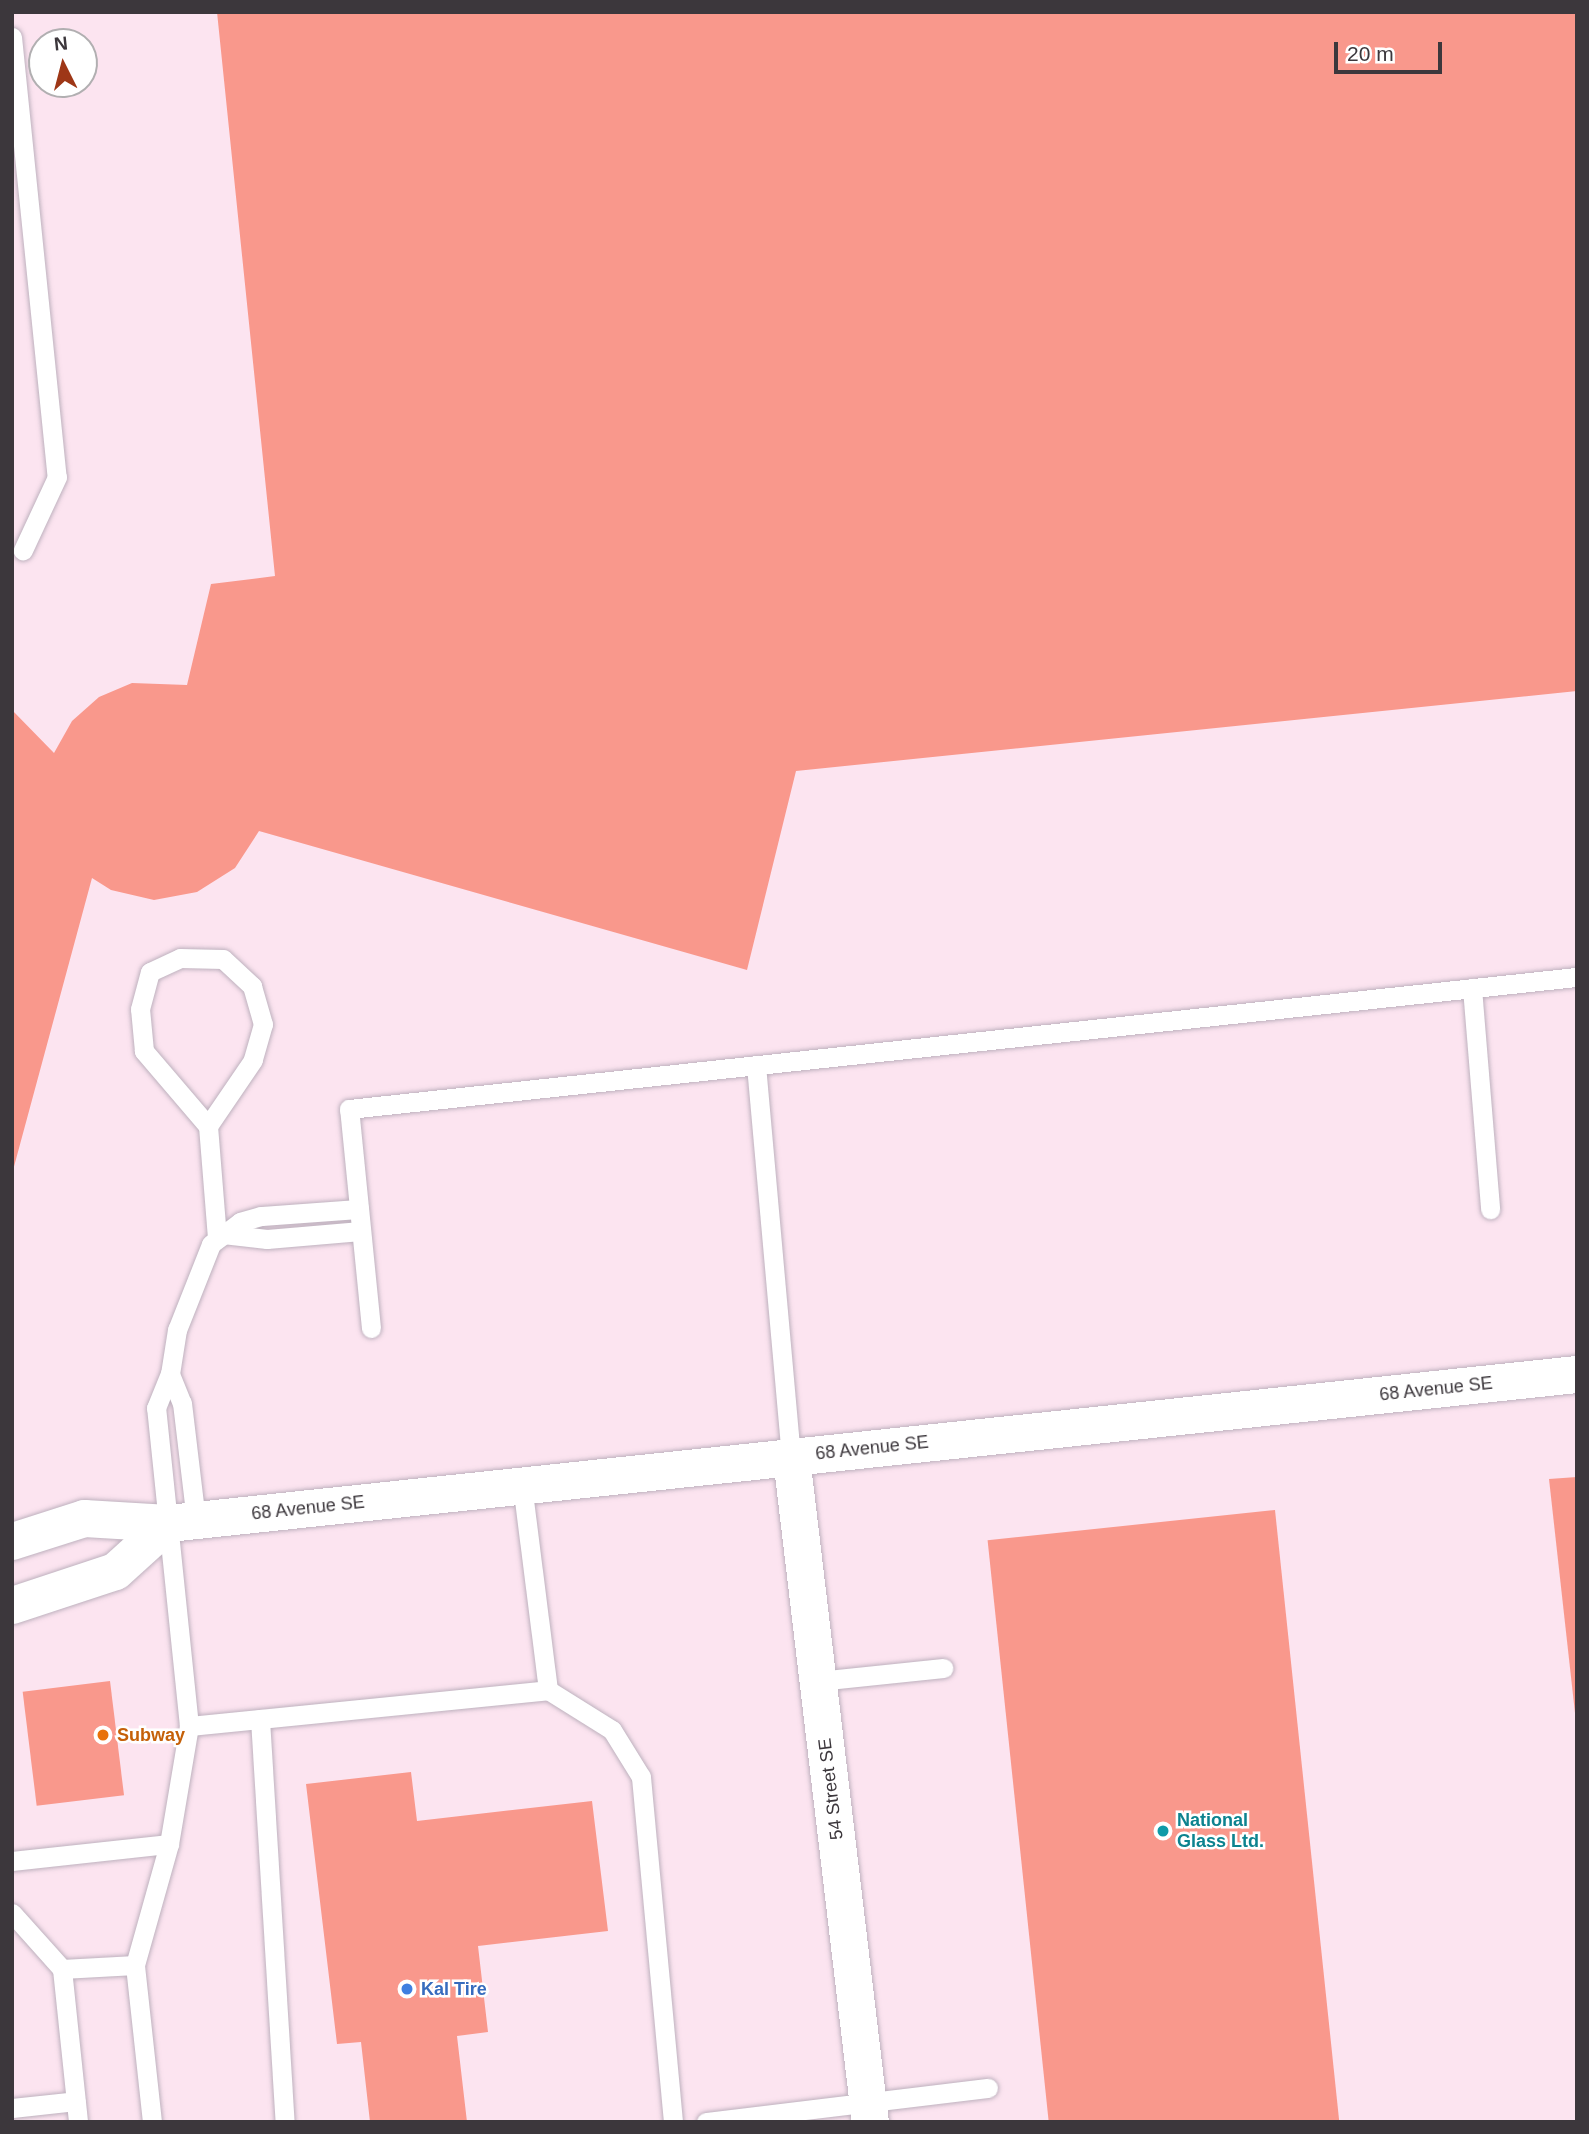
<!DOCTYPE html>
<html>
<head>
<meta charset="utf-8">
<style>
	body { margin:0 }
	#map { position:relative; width:1589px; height:2134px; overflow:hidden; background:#fff1ff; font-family:Helvetica,sans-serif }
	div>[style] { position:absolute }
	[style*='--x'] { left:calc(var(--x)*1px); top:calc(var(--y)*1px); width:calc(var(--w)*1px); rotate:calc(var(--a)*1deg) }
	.industrial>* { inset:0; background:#fce4f0 }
	.building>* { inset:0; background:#f9988c; transform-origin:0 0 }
	.roads { filter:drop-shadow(0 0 2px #beb1be) drop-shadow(0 0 2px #beb1be) }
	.lane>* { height:19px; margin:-9.5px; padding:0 9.5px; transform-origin:9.5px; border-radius:9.5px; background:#fff }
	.street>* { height:37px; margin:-18.5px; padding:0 18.5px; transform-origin:18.5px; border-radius:18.5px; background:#fff }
	.dots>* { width:19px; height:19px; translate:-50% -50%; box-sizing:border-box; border:4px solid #fff; border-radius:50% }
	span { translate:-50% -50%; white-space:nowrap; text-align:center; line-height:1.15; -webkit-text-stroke:5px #fff; paint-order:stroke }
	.street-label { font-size:18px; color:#3c373c }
	.food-label { font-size:18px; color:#c56008; font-weight:700 }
	.left { translate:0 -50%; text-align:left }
	.culture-label { font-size:18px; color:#0d838f; font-weight:700 }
	.shop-label { font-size:18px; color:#366cbe; font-weight:700 }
	.frame { position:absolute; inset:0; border:14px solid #3c373c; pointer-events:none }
	.north { position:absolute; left:28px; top:28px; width:70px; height:70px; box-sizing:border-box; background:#fff; border:2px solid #b1afb1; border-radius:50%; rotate:354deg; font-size:19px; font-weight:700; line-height:28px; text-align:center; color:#3c373c }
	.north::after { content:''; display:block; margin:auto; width:24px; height:32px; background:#9e3717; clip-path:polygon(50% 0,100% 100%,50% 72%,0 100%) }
	.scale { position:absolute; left:1334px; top:42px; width:108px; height:32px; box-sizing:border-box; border:4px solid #3c373c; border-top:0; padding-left:9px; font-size:21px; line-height:24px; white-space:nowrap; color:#3c373c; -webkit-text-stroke:5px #fff; paint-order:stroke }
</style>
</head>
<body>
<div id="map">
	<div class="industrial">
		<i style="clip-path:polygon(evenodd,12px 12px,1577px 12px,1577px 2122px,12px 2122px,12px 12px,42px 42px,84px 42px,84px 84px,42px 84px,42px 42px)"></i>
	</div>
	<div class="building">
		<i style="clip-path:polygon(217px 12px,1577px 12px,1577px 691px,796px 771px,747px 970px,259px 831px,235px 868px,197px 892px,154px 900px,111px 890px,92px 878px,12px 1174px,12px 710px,54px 753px,72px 721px,99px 697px,132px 683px,187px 685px,211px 584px,275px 576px)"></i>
		<i style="clip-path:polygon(1577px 1477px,1577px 1713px,1575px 1713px,1549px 1479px)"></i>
		<i style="left:1275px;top:1510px;width:615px;height:289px;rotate:84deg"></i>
		<i style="left:110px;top:1681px;width:115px;height:88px;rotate:83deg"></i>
		<i style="clip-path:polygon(411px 1772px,417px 1821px,592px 1801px,608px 1931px,478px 1946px,488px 2032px,457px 2036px,467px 2122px,370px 2122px,361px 2042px,337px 2044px,306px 1784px)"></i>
	</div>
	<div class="roads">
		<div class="lane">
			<i style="--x:12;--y:37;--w:442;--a:84.2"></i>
			<i style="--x:57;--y:477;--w:81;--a:115"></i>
			<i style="--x:1472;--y:988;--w:222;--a:85.3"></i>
			<i style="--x:756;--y:1065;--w:394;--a:84.9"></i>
			<i style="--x:208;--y:1126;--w:99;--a:-130.5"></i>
			<i style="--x:144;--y:1051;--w:42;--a:-95.4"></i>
			<i style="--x:140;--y:1009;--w:38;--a:-75"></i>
			<i style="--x:150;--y:972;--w:33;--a:-25"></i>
			<i style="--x:180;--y:958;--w:43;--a:1.3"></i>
			<i style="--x:223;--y:959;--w:40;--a:43"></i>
			<i style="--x:252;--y:986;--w:40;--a:74"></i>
			<i style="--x:263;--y:1024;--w:37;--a:106"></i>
			<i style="--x:253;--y:1060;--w:80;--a:124.3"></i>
			<i style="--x:208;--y:1126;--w:113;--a:85.4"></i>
			<i style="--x:223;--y:1234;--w:44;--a:6.5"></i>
			<i style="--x:267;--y:1239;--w:94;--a:-4.9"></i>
			<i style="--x:371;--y:1328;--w:220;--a:-95.7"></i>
			<i style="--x:349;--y:1109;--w:1235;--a:-6.14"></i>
			<i style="--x:170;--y:1374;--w:45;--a:-81"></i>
			<i style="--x:177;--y:1330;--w:92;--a:-68.4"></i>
			<i style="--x:211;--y:1244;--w:36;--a:-37"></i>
			<i style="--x:240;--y:1222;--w:22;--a:-16"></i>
			<i style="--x:261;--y:1216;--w:98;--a:-4.1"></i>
			<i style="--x:818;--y:1681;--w:126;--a:-5.9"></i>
			<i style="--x:548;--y:1690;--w:75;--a:32"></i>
			<i style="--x:612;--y:1730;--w:55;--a:58.3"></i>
			<i style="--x:641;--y:1777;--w:346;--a:84.7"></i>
			<i style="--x:260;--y:1719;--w:404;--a:86.5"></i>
			<i style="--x:189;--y:1726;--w:361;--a:-5.7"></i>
			<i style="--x:548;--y:1690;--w:207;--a:-97.2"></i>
			<i style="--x:12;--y:1861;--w:158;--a:-6.2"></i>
			<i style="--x:12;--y:1913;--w:75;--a:48.2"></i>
			<i style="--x:62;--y:1969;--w:154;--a:84"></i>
			<i style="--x:62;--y:1969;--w:73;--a:-3.1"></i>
			<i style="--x:12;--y:2108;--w:64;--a:-6.2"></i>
			<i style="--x:152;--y:2122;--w:158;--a:-96.2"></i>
			<i style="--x:135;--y:1965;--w:126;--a:-74.3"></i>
			<i style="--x:169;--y:1844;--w:120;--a:-80.4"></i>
			<i style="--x:189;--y:1726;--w:320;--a:-95.9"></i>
			<i style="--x:156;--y:1408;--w:37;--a:-68"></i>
			<i style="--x:170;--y:1374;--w:31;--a:68"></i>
			<i style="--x:182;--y:1403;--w:118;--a:83.2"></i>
			<i style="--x:706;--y:2122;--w:284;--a:-6.9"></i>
		</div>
		<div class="street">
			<i style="--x:791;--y:1457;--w:670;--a:83.23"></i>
			<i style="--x:12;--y:1541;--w:76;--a:-17.7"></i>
			<i style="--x:84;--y:1518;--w:84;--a:3.4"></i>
			<i style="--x:168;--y:1523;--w:1417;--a:-6.04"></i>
			<i style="--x:12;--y:1605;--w:108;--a:-18.3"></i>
			<i style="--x:115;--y:1571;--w:72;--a:-42.2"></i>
		</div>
	</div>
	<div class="dots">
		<i style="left:103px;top:1735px;background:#e8710a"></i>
		<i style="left:1163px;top:1831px;background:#0f9aa8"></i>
		<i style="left:407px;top:1989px;background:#3f7fe0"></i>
	</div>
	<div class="street-label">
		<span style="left:1436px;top:1389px;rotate:-6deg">68 Avenue SE</span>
		<span style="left:872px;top:1448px;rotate:-6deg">68 Avenue SE</span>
		<span style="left:308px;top:1508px;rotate:-6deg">68 Avenue SE</span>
		<span style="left:831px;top:1789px;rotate:-97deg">54 Street SE</span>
	</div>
	<div class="food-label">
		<span class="left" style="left:117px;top:1735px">Subway</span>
	</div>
	<div class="culture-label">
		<span class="left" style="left:1177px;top:1831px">National<br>Glass Ltd.</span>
	</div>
	<div class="shop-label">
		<span class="left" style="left:421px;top:1989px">Kal Tire</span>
	</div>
	<div class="frame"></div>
	<div class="north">N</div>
	<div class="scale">20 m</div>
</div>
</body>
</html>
